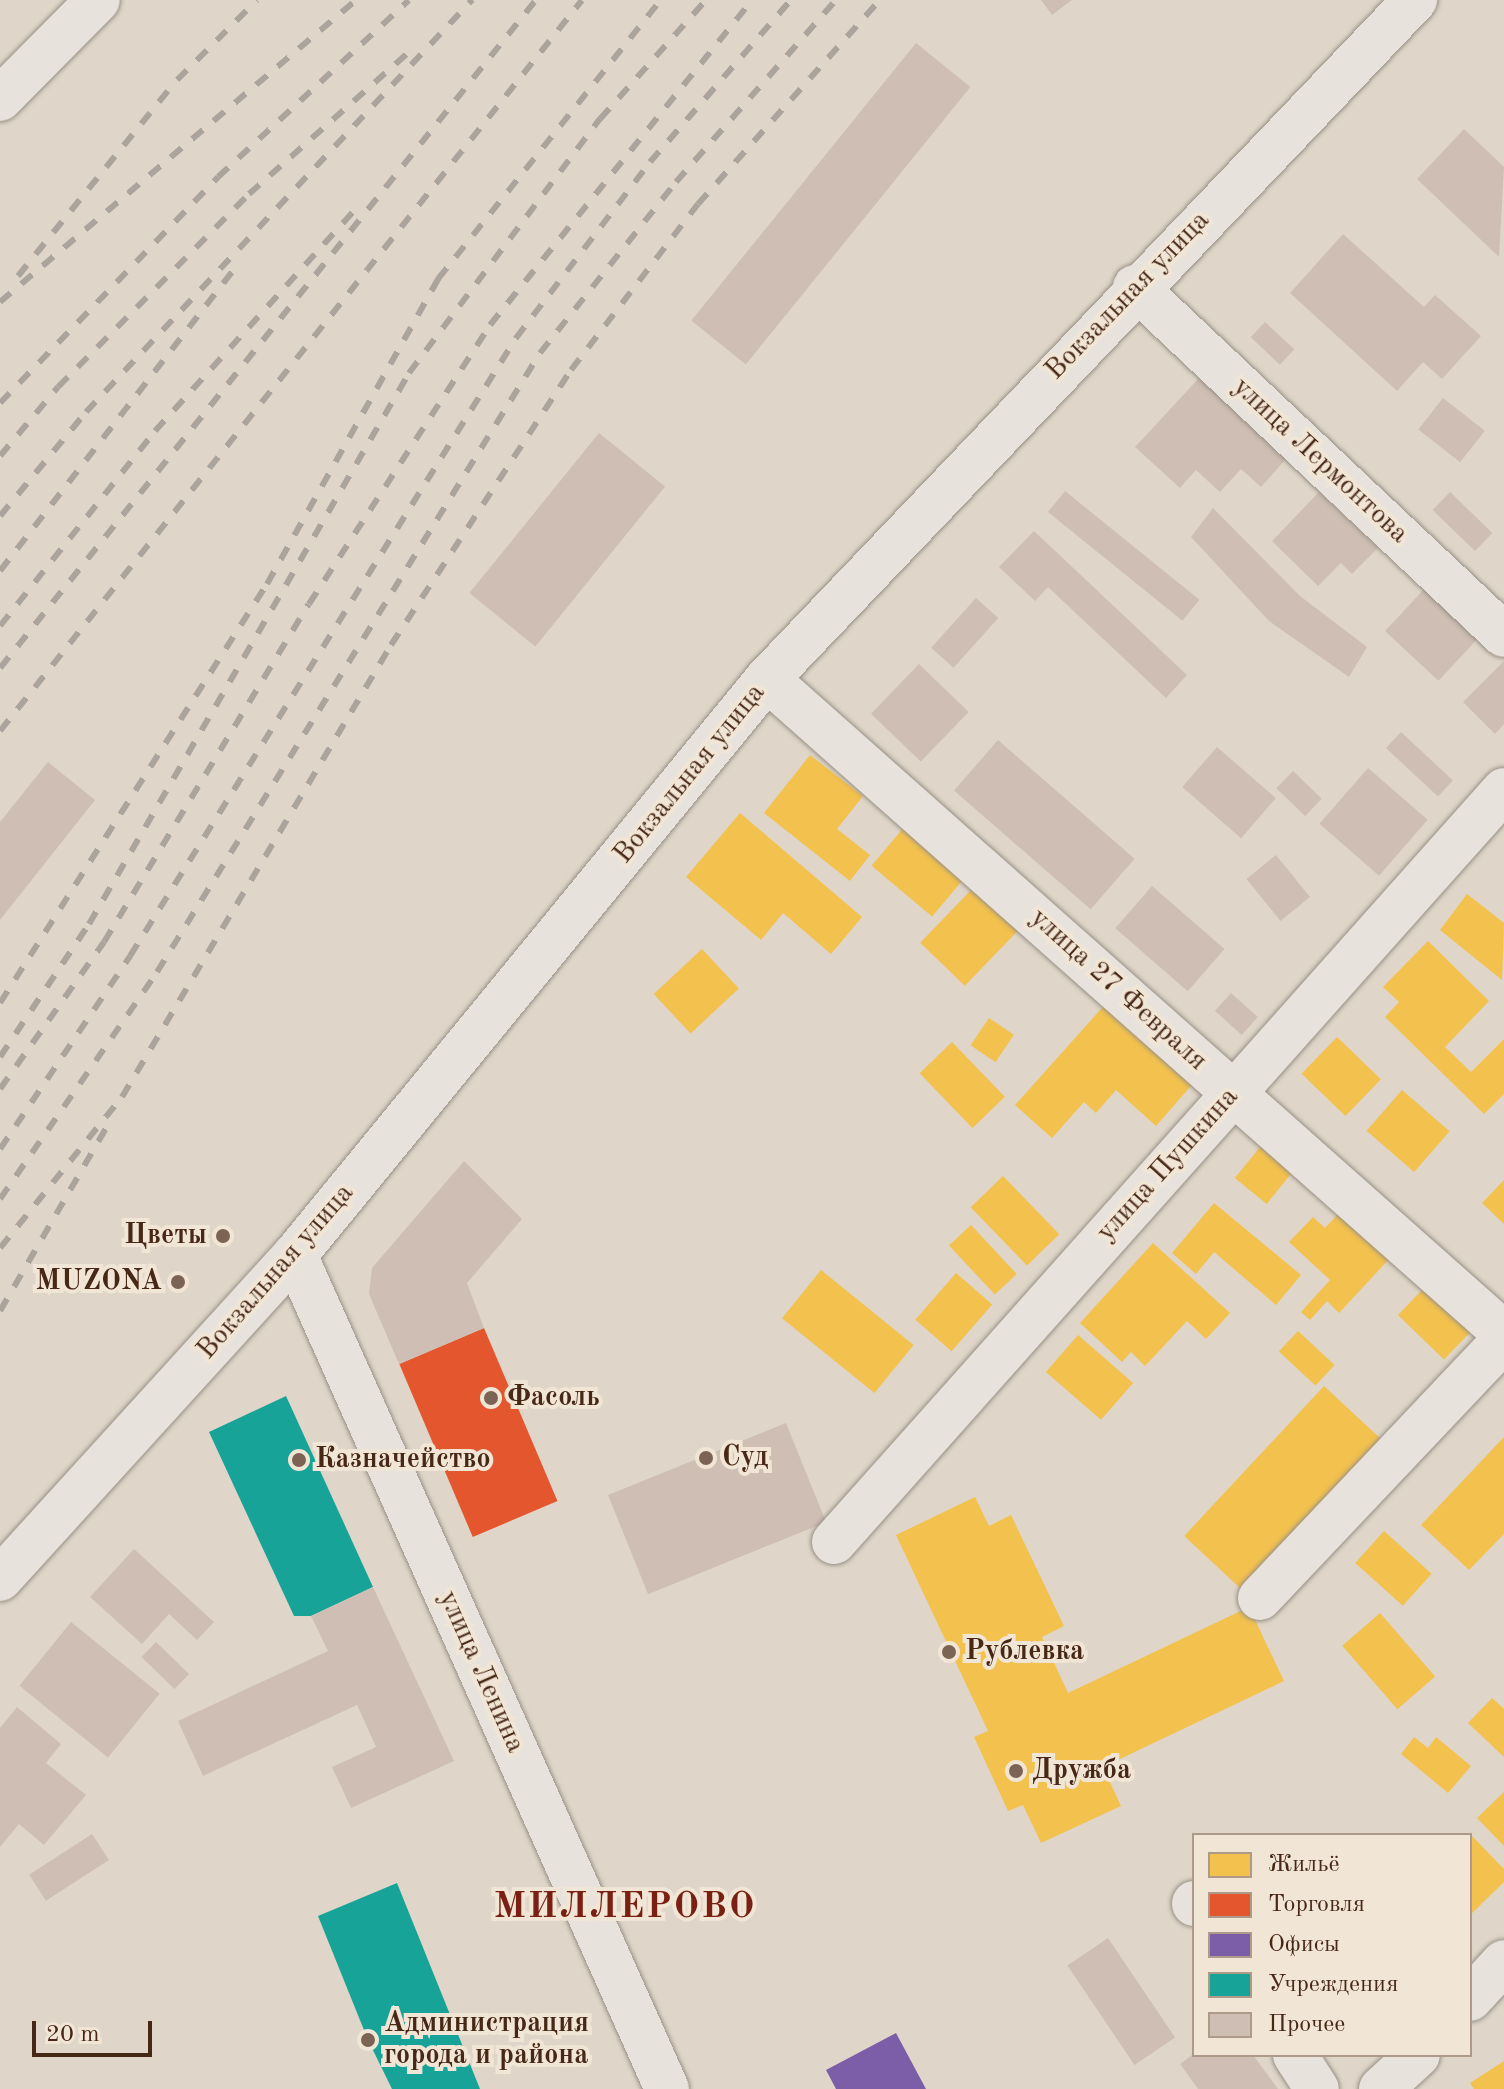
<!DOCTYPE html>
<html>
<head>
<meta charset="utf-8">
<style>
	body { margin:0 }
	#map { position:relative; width:1504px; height:2089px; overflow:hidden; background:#dfd6c9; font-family:"Old Standard TT",serif }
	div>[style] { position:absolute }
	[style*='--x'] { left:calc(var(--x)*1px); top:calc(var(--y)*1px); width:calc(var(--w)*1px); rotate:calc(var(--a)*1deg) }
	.homes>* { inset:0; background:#f2c14e; transform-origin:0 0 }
	.shops>* { inset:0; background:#e4572e; transform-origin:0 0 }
	.offices>* { inset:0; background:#7b5ea7 }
	.public>* { inset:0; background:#17a398 }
	.building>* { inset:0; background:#cebeb4; transform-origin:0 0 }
	.roads { filter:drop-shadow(0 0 2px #999086) drop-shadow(0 0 2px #999086) }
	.minor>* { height:44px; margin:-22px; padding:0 22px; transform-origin:22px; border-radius:22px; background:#e7e2db }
	.rail>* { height:6px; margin-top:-3px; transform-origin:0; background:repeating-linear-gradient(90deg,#aaa49d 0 14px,transparent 0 28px) }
	.dots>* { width:22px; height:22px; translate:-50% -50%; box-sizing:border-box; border:4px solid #f1e6d5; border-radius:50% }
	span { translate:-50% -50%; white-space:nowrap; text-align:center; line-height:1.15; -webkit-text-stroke:8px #f1e6d5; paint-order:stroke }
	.street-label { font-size:28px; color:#472716 }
	.poi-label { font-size:28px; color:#472716; font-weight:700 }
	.right { translate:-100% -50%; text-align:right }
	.left { translate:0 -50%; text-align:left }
	.district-label { font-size:36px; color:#7a1f14; font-weight:700; letter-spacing:2px }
	.legend { position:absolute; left:1192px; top:1833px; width:280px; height:224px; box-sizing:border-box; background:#f1e6d5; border:2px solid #ad9a89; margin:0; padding:10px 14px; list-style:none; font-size:24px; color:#472716 }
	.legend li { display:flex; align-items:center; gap:16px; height:40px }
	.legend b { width:40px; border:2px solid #ad9a89 }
	.scale { position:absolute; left:32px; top:2021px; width:120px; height:36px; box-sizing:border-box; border:4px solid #472716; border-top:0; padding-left:10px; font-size:24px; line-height:28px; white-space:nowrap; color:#472716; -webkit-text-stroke:6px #f1e6d5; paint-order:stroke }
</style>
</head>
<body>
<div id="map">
	<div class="homes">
		<i style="clip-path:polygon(810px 755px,863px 796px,837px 829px,870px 855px,850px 881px,764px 813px)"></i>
		<i style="clip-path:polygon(740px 813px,862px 917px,831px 954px,783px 913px,761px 940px,686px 877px)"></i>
		<i style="left:905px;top:826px;width:79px;height:52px;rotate:40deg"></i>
		<i style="left:973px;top:888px;width:62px;height:76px;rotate:44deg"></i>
		<i style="clip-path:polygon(1467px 894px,1504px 923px,1502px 980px,1440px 930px)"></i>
		<i style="clip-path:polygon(1428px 941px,1489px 1001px,1445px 1047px,1471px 1072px,1504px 1039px,1504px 1094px,1484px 1114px,1385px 1017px,1399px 1002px,1383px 987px)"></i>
		<i style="left:702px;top:949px;width:54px;height:66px;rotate:47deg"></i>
		<i style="clip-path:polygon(1109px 1000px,1197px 1079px,1156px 1126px,1116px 1090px,1096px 1113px,1084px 1102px,1052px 1138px,1015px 1105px)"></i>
		<i style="left:989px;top:1018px;width:30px;height:33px;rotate:34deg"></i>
		<i style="left:1337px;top:1037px;width:61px;height:51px;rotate:44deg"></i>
		<i style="left:952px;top:1042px;width:76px;height:45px;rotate:46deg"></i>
		<i style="left:1402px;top:1090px;width:63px;height:54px;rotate:41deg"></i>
		<i style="left:1260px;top:1147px;width:41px;height:40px;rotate:39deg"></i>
		<i style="left:1003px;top:1176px;width:81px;height:45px;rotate:46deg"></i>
		<i style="clip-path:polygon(1504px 1180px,1504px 1224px,1482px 1203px)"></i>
		<i style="clip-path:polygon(1214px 1203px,1301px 1275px,1276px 1305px,1214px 1252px,1196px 1274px,1172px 1253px)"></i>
		<i style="clip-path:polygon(1342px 1210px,1391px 1257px,1339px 1313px,1327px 1301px,1310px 1320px,1301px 1312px,1330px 1280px,1289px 1242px,1313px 1217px,1325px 1228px)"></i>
		<i style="left:971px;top:1225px;width:67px;height:30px;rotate:47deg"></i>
		<i style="clip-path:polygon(1153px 1243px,1230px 1313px,1206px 1339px,1187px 1321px,1145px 1366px,1131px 1352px,1122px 1362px,1080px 1323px)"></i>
		<i style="left:821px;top:1270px;width:119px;height:62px;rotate:39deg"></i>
		<i style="left:956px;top:1273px;width:48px;height:62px;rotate:41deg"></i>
		<i style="left:1425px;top:1287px;width:64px;height:39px;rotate:44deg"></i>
		<i style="left:1298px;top:1331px;width:50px;height:28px;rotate:43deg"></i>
		<i style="left:1078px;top:1335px;width:73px;height:49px;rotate:41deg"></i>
		<i style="left:1324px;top:1386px;width:80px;height:205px;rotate:43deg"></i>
		<i style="clip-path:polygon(1504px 1437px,1504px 1534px,1469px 1570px,1421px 1525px)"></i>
		<i style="clip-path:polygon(975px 1497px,989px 1526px,1011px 1515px,1064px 1626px,1042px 1637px,1068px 1693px,1249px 1607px,1284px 1681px,1103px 1767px,1121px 1806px,1041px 1843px,1023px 1805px,1008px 1811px,974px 1737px,988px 1731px,896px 1535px)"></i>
		<i style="left:1384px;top:1531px;width:64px;height:43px;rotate:42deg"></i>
		<i style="left:1380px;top:1613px;width:84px;height:50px;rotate:49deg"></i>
		<i style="clip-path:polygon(1492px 1698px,1504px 1709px,1504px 1757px,1468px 1723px)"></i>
		<i style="clip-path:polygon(1414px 1737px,1428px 1748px,1436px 1737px,1471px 1766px,1448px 1793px,1401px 1754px)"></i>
		<i style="clip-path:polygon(1504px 1792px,1504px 1846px,1477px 1818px)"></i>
		<i style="clip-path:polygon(1470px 1834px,1504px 1869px,1504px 1882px,1470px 1915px)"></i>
		<i style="clip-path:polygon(1504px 2061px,1504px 2089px,1474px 2089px,1470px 2083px)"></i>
	</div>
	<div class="shops">
		<i style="left:484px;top:1328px;width:188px;height:92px;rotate:67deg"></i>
	</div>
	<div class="offices">
		<i style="clip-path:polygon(896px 2033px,926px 2089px,836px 2089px,826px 2070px)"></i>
	</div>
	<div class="public">
		<i style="clip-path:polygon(286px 1396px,373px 1587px,311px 1616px,294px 1616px,209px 1432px)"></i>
		<i style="clip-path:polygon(397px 1883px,480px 2089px,392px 2089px,368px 2040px,318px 1916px)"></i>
	</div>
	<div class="building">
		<i style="clip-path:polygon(1041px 0,1072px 0,1052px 15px)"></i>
		<i style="left:916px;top:43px;width:70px;height:357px;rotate:39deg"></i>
		<i style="clip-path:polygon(1464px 129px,1504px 167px,1499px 257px,1417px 179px)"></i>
		<i style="clip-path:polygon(1343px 234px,1424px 307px,1435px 295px,1481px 336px,1442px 379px,1423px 362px,1397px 391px,1290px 293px)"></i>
		<i style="left:1265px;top:322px;width:40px;height:21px;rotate:43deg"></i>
		<i style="clip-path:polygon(1200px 377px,1287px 458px,1261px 487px,1241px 469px,1220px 492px,1196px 470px,1180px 488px,1135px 447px)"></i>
		<i style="left:1443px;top:398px;width:53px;height:40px;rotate:38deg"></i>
		<i style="left:599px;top:433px;width:85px;height:206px;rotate:39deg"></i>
		<i style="left:1065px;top:491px;width:173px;height:27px;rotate:39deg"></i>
		<i style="clip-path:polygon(1319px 492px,1378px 548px,1352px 574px,1341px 563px,1318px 586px,1272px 541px)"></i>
		<i style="left:1450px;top:492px;width:59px;height:25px;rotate:44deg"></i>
		<i style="clip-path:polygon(1213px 508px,1300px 596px,1367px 647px,1349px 677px,1269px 621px,1191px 537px)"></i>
		<i style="clip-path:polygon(1034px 531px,1187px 675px,1166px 698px,1048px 587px,1035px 601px,999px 567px)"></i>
		<i style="left:1428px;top:585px;width:73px;height:63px;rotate:43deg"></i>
		<i style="left:976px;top:598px;width:30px;height:67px;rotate:42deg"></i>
		<i style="clip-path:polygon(1504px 661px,1504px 724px,1495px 734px,1463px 702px)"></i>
		<i style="left:919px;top:664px;width:69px;height:69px;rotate:44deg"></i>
		<i style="left:1401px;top:732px;width:71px;height:22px;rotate:43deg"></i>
		<i style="left:998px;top:740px;width:181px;height:67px;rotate:41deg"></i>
		<i style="left:1217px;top:747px;width:78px;height:53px;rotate:41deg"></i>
		<i style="clip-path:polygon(48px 762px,95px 800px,0 920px,0 822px)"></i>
		<i style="left:1368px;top:768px;width:79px;height:74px;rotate:41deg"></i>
		<i style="left:1293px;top:771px;width:40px;height:24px;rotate:44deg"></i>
		<i style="left:1276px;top:855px;width:54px;height:38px;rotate:51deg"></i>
		<i style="left:1152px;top:886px;width:96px;height:56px;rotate:41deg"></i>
		<i style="left:1231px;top:993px;width:36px;height:24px;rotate:42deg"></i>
		<i style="clip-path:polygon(464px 1161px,522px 1219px,467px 1283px,484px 1328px,399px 1364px,369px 1294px,372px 1268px)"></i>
		<i style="left:786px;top:1423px;width:107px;height:192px;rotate:68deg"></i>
		<i style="clip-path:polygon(134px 1549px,214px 1622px,197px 1640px,169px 1614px,142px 1644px,90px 1597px)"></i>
		<i style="clip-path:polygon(373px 1587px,454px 1761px,351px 1808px,332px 1767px,376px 1747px,357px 1705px,203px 1776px,178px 1721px,328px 1651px,311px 1616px)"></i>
		<i style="left:71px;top:1622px;width:114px;height:82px;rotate:39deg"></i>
		<i style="left:156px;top:1642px;width:46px;height:21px;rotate:44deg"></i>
		<i style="clip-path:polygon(17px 1707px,61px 1744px,46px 1763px,86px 1795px,44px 1845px,19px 1824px,0 1847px,0 1728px)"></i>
		<i style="left:92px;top:1834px;width:31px;height:75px;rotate:57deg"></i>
		<i style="left:1108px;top:1938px;width:120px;height:49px;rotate:56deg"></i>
		<i style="clip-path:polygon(1192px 2055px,1253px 2055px,1278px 2089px,1198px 2089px,1180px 2064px)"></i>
	</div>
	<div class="roads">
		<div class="minor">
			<i style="--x:0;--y:99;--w:139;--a:-45.3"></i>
			<i style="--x:1135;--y:287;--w:507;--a:43.32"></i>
			<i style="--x:767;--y:679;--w:985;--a:41.59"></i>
			<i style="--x:295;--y:1255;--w:913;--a:65.96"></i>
			<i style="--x:834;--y:1542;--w:1007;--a:-48.3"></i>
			<i style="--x:0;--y:1579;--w:438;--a:-47.7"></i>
			<i style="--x:295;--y:1255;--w:745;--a:-50.67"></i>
			<i style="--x:767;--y:679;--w:939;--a:-46.34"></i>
			<i style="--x:1260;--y:1598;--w:355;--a:-46.6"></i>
			<i style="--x:1194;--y:1903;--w:1;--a:90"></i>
			<i style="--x:1470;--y:1999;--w:50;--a:-47.4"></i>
			<i style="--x:1295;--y:2055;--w:40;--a:57.1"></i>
			<i style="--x:1381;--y:2089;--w:50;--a:-42.6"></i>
		</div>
	</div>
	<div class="rail">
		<i style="--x:18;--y:276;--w:252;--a:-51"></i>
		<i style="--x:177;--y:80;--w:113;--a:-45"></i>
		<i style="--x:0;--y:302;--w:467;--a:-40.3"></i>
		<i style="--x:0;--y:403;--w:314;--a:-46"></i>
		<i style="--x:218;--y:177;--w:260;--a:-42.8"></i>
		<i style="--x:0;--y:456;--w:90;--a:-50"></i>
		<i style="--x:58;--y:387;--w:272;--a:-45.3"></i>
		<i style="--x:249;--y:194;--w:217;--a:-41.6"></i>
		<i style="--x:0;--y:516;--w:135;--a:-50.4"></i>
		<i style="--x:86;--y:412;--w:565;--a:-46.87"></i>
		<i style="--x:0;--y:571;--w:390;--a:-52.2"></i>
		<i style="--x:0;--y:626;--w:249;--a:-51.5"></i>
		<i style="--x:155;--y:431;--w:307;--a:-47.9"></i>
		<i style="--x:0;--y:668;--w:856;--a:-51.26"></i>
		<i style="--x:0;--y:731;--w:934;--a:-51.47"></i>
		<i style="--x:0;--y:1003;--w:497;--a:-57.5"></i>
		<i style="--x:267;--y:584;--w:350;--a:-60.7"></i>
		<i style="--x:438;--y:279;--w:357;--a:-51.4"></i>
		<i style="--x:0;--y:1057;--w:160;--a:-56.2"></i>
		<i style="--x:89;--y:924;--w:637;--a:-59.85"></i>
		<i style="--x:409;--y:373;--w:318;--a:-53.1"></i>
		<i style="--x:600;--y:119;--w:159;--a:-48.3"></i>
		<i style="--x:0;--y:1089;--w:180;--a:-54.7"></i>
		<i style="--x:104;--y:942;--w:395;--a:-58.8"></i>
		<i style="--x:309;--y:604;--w:333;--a:-57"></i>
		<i style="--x:490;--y:325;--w:417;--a:-51.1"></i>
		<i style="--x:0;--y:1149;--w:233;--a:-56"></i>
		<i style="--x:130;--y:956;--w:729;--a:-58.01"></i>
		<i style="--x:516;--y:338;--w:221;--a:-52.7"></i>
		<i style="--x:650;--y:162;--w:215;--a:-49"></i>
		<i style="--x:0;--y:1199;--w:276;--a:-55.3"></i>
		<i style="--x:157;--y:972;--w:728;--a:-58.25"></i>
		<i style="--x:540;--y:353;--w:218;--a:-51.5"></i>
		<i style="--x:676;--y:182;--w:242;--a:-48.7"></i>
		<i style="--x:0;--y:1248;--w:194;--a:-51.1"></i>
		<i style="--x:122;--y:1097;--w:526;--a:-59.24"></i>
		<i style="--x:391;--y:645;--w:329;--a:-56.8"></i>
		<i style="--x:571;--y:370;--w:209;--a:-52.6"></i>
		<i style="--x:698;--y:204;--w:273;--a:-48.3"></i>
		<i style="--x:0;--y:1311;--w:211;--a:-59.9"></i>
	</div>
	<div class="dots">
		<i style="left:223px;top:1236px;background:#7c6455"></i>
		<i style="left:178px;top:1282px;background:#7c6455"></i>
		<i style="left:491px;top:1398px;background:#7c6455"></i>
		<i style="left:706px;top:1458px;background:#7c6455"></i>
		<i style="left:299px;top:1460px;background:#7c6455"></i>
		<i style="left:949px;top:1652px;background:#7c6455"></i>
		<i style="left:1016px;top:1771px;background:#7c6455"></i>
		<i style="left:368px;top:2040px;background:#7c6455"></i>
	</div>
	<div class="street-label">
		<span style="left:1128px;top:296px;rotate:-46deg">Вокзальная улица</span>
		<span style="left:1320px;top:461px;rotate:43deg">улица Лермонтова</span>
		<span style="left:690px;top:774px;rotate:-51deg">Вокзальная улица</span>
		<span style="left:1118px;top:990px;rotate:42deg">улица 27 Февраля</span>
		<span style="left:1168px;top:1165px;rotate:-48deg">улица Пушкина</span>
		<span style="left:276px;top:1272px;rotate:-49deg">Вокзальная улица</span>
		<span style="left:481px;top:1672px;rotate:66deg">улица Ленина</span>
	</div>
	<div class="poi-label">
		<span class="right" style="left:207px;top:1236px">Цветы</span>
		<span class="right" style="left:162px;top:1282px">MUZONA</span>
		<span class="left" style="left:507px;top:1398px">Фасоль</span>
		<span class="left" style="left:722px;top:1458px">Суд</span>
		<span class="left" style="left:315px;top:1460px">Казначейство</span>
		<span class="left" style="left:965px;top:1652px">Рублевка</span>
		<span class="left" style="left:1032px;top:1771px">Дружба</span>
		<span class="left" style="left:384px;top:2040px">Администрация<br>города и района</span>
	</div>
	<div class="district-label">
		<span style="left:625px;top:1909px">МИЛЛЕРОВО</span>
	</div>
	<ul class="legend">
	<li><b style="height:22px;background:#f2c14e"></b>Жильё</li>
	<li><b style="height:22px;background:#e4572e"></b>Торговля</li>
	<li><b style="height:22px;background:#7b5ea7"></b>Офисы</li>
	<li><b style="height:22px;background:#17a398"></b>Учреждения</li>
	<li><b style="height:22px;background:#cebeb4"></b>Прочее</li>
	</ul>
	<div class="scale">20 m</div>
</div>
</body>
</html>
